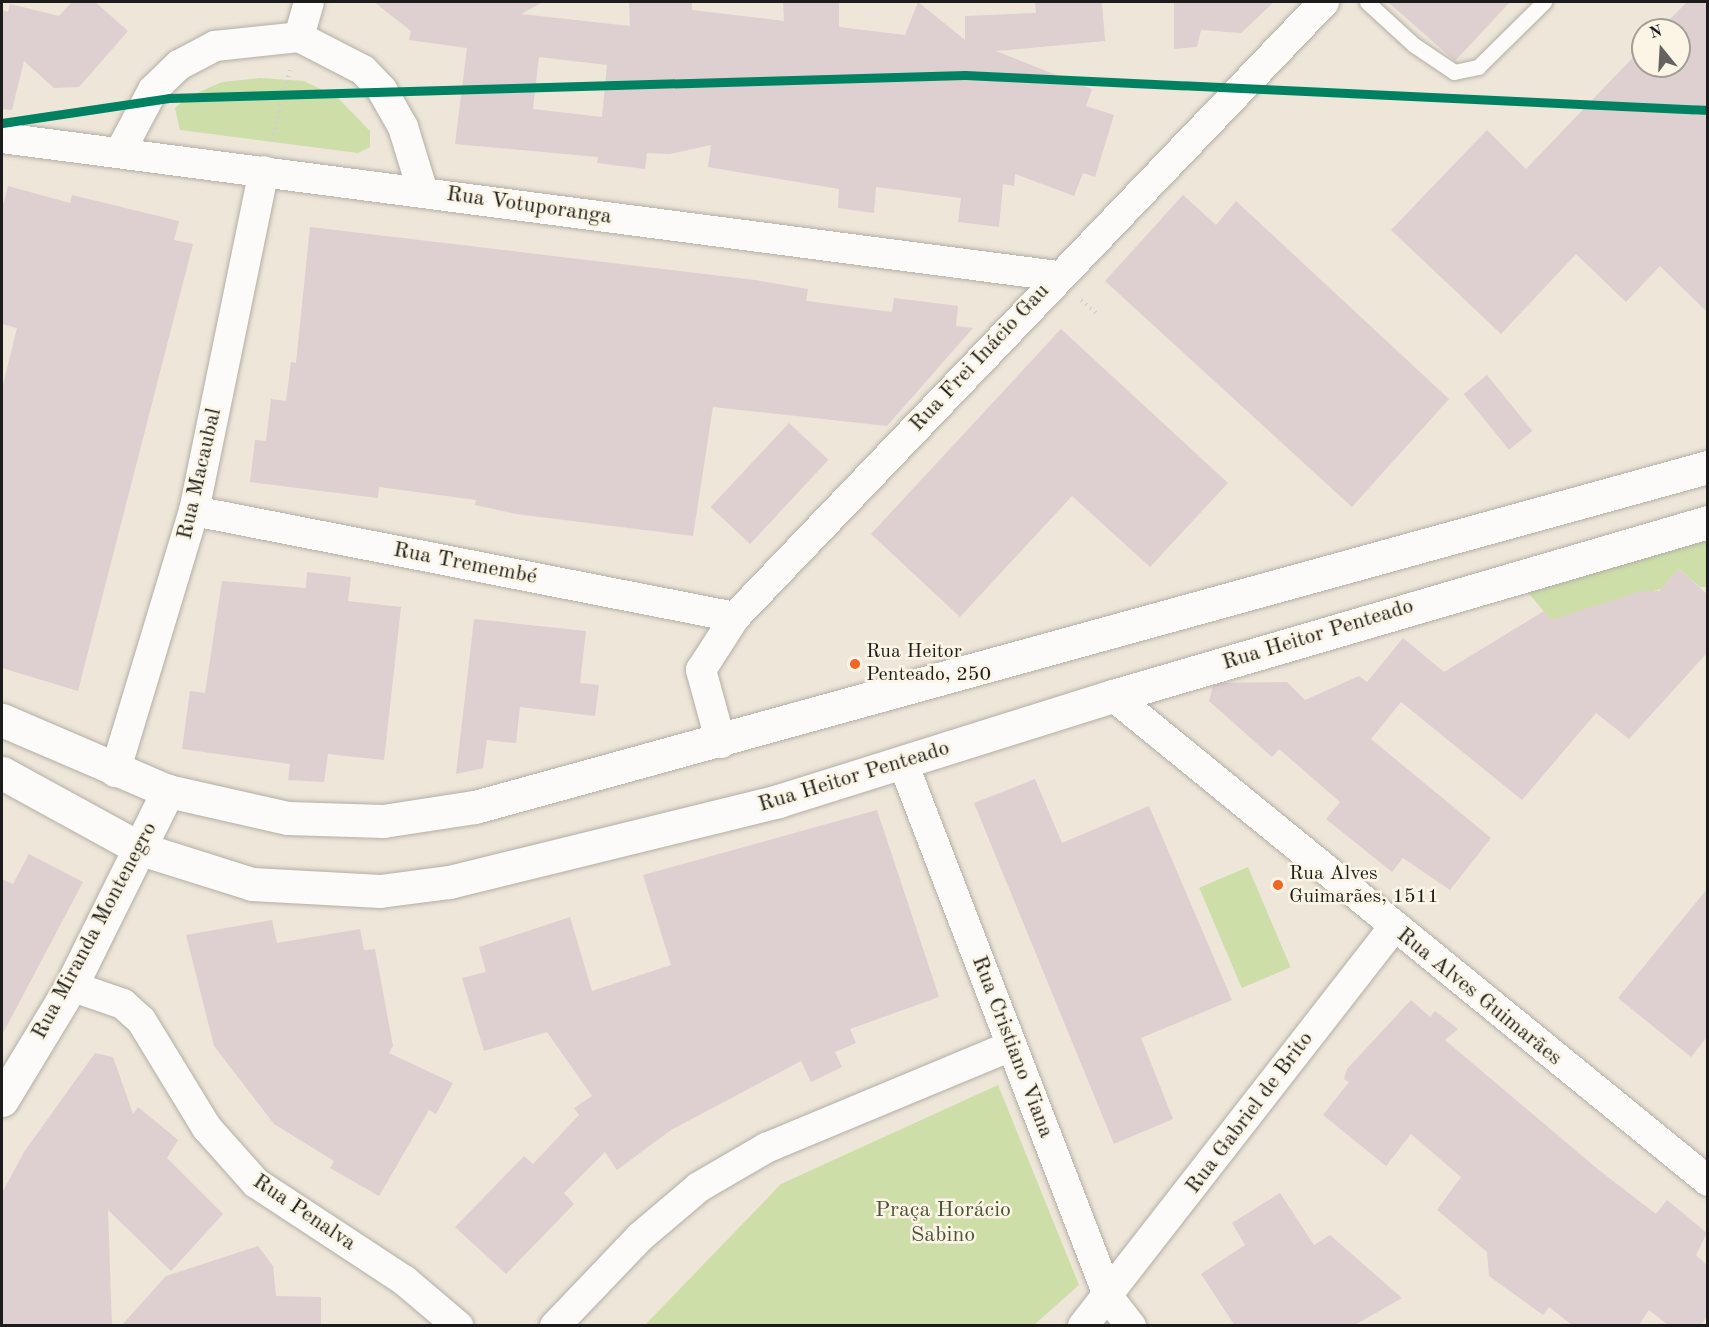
<!DOCTYPE html>
<html>
<head>
<meta charset="utf-8">
<style>
	body { margin:0 }
	#map { position:relative; width:1709px; height:1327px; overflow:hidden; background:#eee6d9; font-family:"Old Standard TT",serif }
	div>[style] { position:absolute }
	[style*='--x'] { left:calc(var(--x)*1px); top:calc(var(--y)*1px); width:calc(var(--w)*1px); rotate:calc(var(--a)*1deg) }
	.green>* { inset:0; background:#cddea9; transform-origin:0 0 }
	.building>* { inset:0; background:#decfd1; transform-origin:0 0 }
	.path>* { height:4px; margin-top:-2px; transform-origin:0; background:repeating-linear-gradient(90deg,#d2d0cd 0 1.5px,transparent 0 6px) }
	.roads { filter:drop-shadow(0 0 2px #b3aea6) drop-shadow(0 0 2px #b3aea6) }
	.lane>* { height:15px; margin:-7.5px; padding:0 7.5px; transform-origin:7.5px; border-radius:7.5px; background:#fcfbf9 }
	.street>* { height:30px; margin:-15px; padding:0 15px; transform-origin:15px; border-radius:15px; background:#fcfbf9 }
	.secondary>* { height:33px; margin:-16.5px; padding:0 16.5px; transform-origin:16.5px; border-radius:16.5px; background:#fcfbf9 }
	.primary>* { height:33px; margin:-16.5px; padding:0 16.5px; transform-origin:16.5px; border-radius:16.5px; background:#fcfbf9 }
	.metro-1>* { height:9px; margin:-4.5px; padding:0 4.5px; transform-origin:4.5px; border-radius:4.5px; background:#008162 }
	.dots>* { width:16px; height:16px; translate:-50% -50%; box-sizing:border-box; border:3px solid #fcf5e5; border-radius:50% }
	span { translate:-50% -50%; white-space:nowrap; text-align:center; line-height:1.15; -webkit-text-stroke:5px #fcf5e5; paint-order:stroke }
	.bus-label { font-size:20px; color:#1c1c1c }
	.left { translate:0 -50%; text-align:left }
	.street-label { font-size:22px; color:#1c1c1c }
	.park-label { font-size:22px; color:#49543a }
	.frame { position:absolute; inset:0; border:3px solid #1c1c1c; pointer-events:none }
	.north { position:absolute; left:1631px; top:18px; width:60px; height:60px; box-sizing:border-box; background:#fcf5e5; border:2px solid #a29e95; border-radius:50%; rotate:342deg; font-size:16px; font-weight:700; line-height:24px; text-align:center; color:#1c1c1c }
	.north::after { content:''; display:block; margin:auto; width:21px; height:27px; background:#66635e; clip-path:polygon(50% 0,100% 100%,50% 72%,0 100%) }
</style>
</head>
<body>
<div id="map">
	<div class="green">
		<i style="clip-path:polygon(260px 78px,304px 81px,337px 97px,370px 131px,370px 147px,358px 153px,180px 130px,175px 108px,188px 97px,222px 82px)"></i>
		<i style="clip-path:polygon(1707px 541px,1707px 587px,1700px 587px,1679px 569px,1661px 589px,1551px 620px,1526px 590px,1685px 542px)"></i>
		<i style="left:1248px;top:867px;width:109px;height:53px;rotate:67deg"></i>
		<i style="clip-path:polygon(998px 1085px,1079px 1285px,1034px 1325px,645px 1325px,781px 1184px)"></i>
	</div>
	<div class="building">
		<i style="clip-path:polygon(72px 2px,95px 2px,128px 31px,79px 87px,54px 88px,24px 61px,12px 110px,2px 109px,2px 10px,8px 12px,10px 4px,59px 16px)"></i>
		<i style="clip-path:polygon(evenodd,374px 2px,543px 2px,521px 14px,630px 26px,629px 2px,692px 2px,692px 10px,784px 21px,783px 2px,839px 2px,839px 27px,905px 35px,918px 2px,965px 40px,965px 16px,1036px 13px,1035px 2px,1102px 2px,1105px 41px,996px 51px,1092px 89px,1086px 106px,1114px 115px,1095px 177px,1083px 173px,1074px 196px,1015px 174px,1014px 186px,1003px 184px,999px 227px,958px 222px,961px 198px,876px 187px,874px 213px,838px 208px,839px 189px,708px 167px,711px 145px,670px 154px,647px 153px,645px 169px,597px 163px,598px 157px,455px 144px,467px 48px,409px 40px,411px 31px,374px 2px,539px 57px,607px 65px,602px 117px,533px 109px,539px 57px)"></i>
		<i style="clip-path:polygon(1174px 2px,1274px 2px,1241px 33px,1201px 30px,1197px 47px,1174px 49px)"></i>
		<i style="clip-path:polygon(1388px 2px,1510px 2px,1455px 61px)"></i>
		<i style="clip-path:polygon(1687px 2px,1707px 2px,1707px 312px,1660px 266px,1626px 302px,1576px 254px,1501px 334px,1391px 230px,1487px 130px,1526px 169px,1643px 47px,1643px 66px,1679px 66px,1679px 30px,1659px 30px)"></i>
		<i style="clip-path:polygon(8px 186px,70px 203px,72px 195px,179px 221px,174px 240px,193px 244px,78px 691px,2px 668px,2px 389px,17px 328px,2px 324px,2px 209px)"></i>
		<i style="clip-path:polygon(1183px 195px,1216px 225px,1236px 201px,1449px 399px,1352px 507px,1105px 281px)"></i>
		<i style="clip-path:polygon(310px 227px,755px 280px,808px 289px,806px 301px,892px 312px,894px 298px,958px 306px,956px 326px,973px 328px,887px 426px,713px 407px,693px 536px,516px 514px,475px 505px,476px 500px,379px 487px,378px 498px,250px 482px,255px 440px,266px 441px,271px 399px,286px 401px,291px 362px,296px 363px)"></i>
		<i style="clip-path:polygon(1061px 329px,1228px 483px,1150px 567px,1072px 496px,960px 617px,871px 534px)"></i>
		<i style="left:1487px;top:375px;width:72px;height:30px;rotate:51deg"></i>
		<i style="left:789px;top:423px;width:54px;height:115px;rotate:43deg"></i>
		<i style="clip-path:polygon(1679px 569px,1707px 594px,1707px 653px,1629px 739px,1596px 713px,1522px 800px,1401px 702px,1371px 739px,1491px 838px,1450px 890px,1403px 858px,1392px 872px,1326px 819px,1340px 802px,1279px 749px,1272px 757px,1209px 701px,1213px 686px,1223px 683px,1287px 682px,1305px 700px,1359px 676px,1367px 682px,1403px 638px,1444px 672px,1544px 611px,1551px 620px,1642px 591px,1659px 591px)"></i>
		<i style="clip-path:polygon(307px 572px,351px 577px,348px 601px,401px 607px,384px 760px,328px 754px,324px 782px,288px 780px,290px 764px,182px 749px,190px 691px,205px 693px,222px 581px,306px 588px)"></i>
		<i style="clip-path:polygon(474px 619px,586px 631px,580px 683px,599px 685px,595px 716px,520px 707px,516px 743px,487px 740px,483px 768px,456px 774px)"></i>
		<i style="clip-path:polygon(1035px 779px,1062px 843px,1149px 806px,1232px 1000px,1141px 1038px,1173px 1119px,1114px 1144px,974px 803px)"></i>
		<i style="clip-path:polygon(877px 810px,939px 997px,850px 1029px,856px 1043px,835px 1052px,842px 1067px,811px 1082px,801px 1061px,671px 1130px,617px 1170px,605px 1152px,564px 1193px,574px 1204px,506px 1274px,455px 1227px,524px 1156px,533px 1164px,579px 1115px,574px 1108px,592px 1096px,547px 1032px,484px 1051px,462px 978px,486px 972px,479px 947px,570px 917px,592px 991px,671px 965px,643px 875px)"></i>
		<i style="clip-path:polygon(29px 854px,83px 882px,2px 1035px,2px 879px,13px 884px)"></i>
		<i style="clip-path:polygon(1707px 889px,1707px 1037px,1691px 1057px,1618px 998px)"></i>
		<i style="clip-path:polygon(272px 920px,277px 943px,360px 929px,364px 950px,375px 949px,393px 1046px,389px 1053px,453px 1083px,436px 1114px,429px 1110px,379px 1196px,330px 1168px,334px 1161px,274px 1124px,214px 1046px,186px 935px)"></i>
		<i style="clip-path:polygon(1411px 1000px,1430px 1017px,1435px 1011px,1458px 1029px,1445px 1040px,1600px 1171px,1656px 1214px,1667px 1200px,1707px 1233px,1696px 1255px,1707px 1265px,1707px 1316px,1700px 1326px,1669px 1326px,1649px 1310px,1638px 1326px,1573px 1326px,1549px 1307px,1543px 1315px,1489px 1276px,1487px 1252px,1437px 1210px,1461px 1177px,1411px 1134px,1386px 1166px,1323px 1115px,1349px 1082px,1344px 1079px,1347px 1069px)"></i>
		<i style="clip-path:polygon(95px 1053px,113px 1057px,133px 1114px,138px 1107px,178px 1140px,167px 1158px,223px 1214px,171px 1271px,108px 1210px,112px 1326px,2px 1326px,2px 1193px,24px 1152px)"></i>
		<i style="clip-path:polygon(1280px 1193px,1314px 1245px,1330px 1235px,1402px 1298px,1353px 1326px,1235px 1326px,1201px 1274px,1245px 1245px,1232px 1223px)"></i>
		<i style="clip-path:polygon(258px 1246px,273px 1266px,276px 1296px,321px 1297px,321px 1326px,121px 1326px,166px 1276px)"></i>
	</div>
	<div class="path">
		<i style="--x:272;--y:141;--w:73;--a:-75.8"></i>
		<i style="--x:1081;--y:300;--w:23;--a:41"></i>
	</div>
	<div class="roads">
		<div class="lane">
			<i style="--x:1367;--y:2;--w:64;--a:42.5"></i>
			<i style="--x:1414;--y:45;--w:48;--a:34"></i>
			<i style="--x:1454;--y:72;--w:25;--a:-12"></i>
			<i style="--x:1478;--y:67;--w:93;--a:-44.6"></i>
		</div>
		<div class="street">
			<i style="--x:299;--y:37;--w:36;--a:-74"></i>
			<i style="--x:2;--y:138;--w:1064;--a:7.45"></i>
			<i style="--x:120;--y:152;--w:70;--a:-62"></i>
			<i style="--x:153;--y:90;--w:36;--a:-44"></i>
			<i style="--x:179;--y:65;--w:41;--a:-27.8"></i>
			<i style="--x:215;--y:46;--w:84;--a:-6.1"></i>
			<i style="--x:299;--y:37;--w:72;--a:27.3"></i>
			<i style="--x:363;--y:70;--w:28;--a:46"></i>
			<i style="--x:382;--y:90;--w:43;--a:60.4"></i>
			<i style="--x:403;--y:127;--w:68;--a:72.9"></i>
			<i style="--x:194;--y:511;--w:551;--a:11.09"></i>
			<i style="--x:1113;--y:696;--w:768;--a:39.18"></i>
			<i style="--x:721;--y:743;--w:76;--a:-105.3"></i>
			<i style="--x:701;--y:670;--w:63;--a:-57.3"></i>
			<i style="--x:735;--y:617;--w:852;--a:-46.24"></i>
			<i style="--x:903;--y:763;--w:573;--a:68.94"></i>
			<i style="--x:1109;--y:1298;--w:36;--a:52"></i>
			<i style="--x:115;--y:772;--w:273;--a:-73.2"></i>
			<i style="--x:194;--y:511;--w:347;--a:-78.4"></i>
			<i style="--x:71;--y:986;--w:55;--a:19.1"></i>
			<i style="--x:123;--y:1004;--w:24;--a:42"></i>
			<i style="--x:141;--y:1020;--w:127;--a:58.6"></i>
			<i style="--x:207;--y:1128;--w:74;--a:48.3"></i>
			<i style="--x:256;--y:1183;--w:178;--a:33.3"></i>
			<i style="--x:405;--y:1281;--w:70;--a:40.3"></i>
			<i style="--x:555;--y:1326;--w:123;--a:-46.3"></i>
			<i style="--x:640;--y:1237;--w:77;--a:-40.3"></i>
			<i style="--x:699;--y:1187;--w:78;--a:-30.2"></i>
			<i style="--x:766;--y:1148;--w:265;--a:-22.6"></i>
			<i style="--x:1083;--y:1326;--w:504;--a:-52.09"></i>
		</div>
		<div class="secondary">
			<i style="--x:2;--y:1100;--w:133;--a:-58.8"></i>
			<i style="--x:71;--y:986;--w:218;--a:-63.6"></i>
		</div>
		<div class="primary">
			<i style="--x:2;--y:720;--w:181;--a:23.2"></i>
			<i style="--x:168;--y:791;--w:123;--a:12.7"></i>
			<i style="--x:288;--y:818;--w:95;--a:1.8"></i>
			<i style="--x:383;--y:821;--w:93;--a:-8.7"></i>
			<i style="--x:475;--y:807;--w:1279;--a:-15.42"></i>
			<i style="--x:2;--y:773;--w:158;--a:28.7"></i>
			<i style="--x:141;--y:849;--w:116;--a:17.5"></i>
			<i style="--x:252;--y:884;--w:128;--a:3.1"></i>
			<i style="--x:380;--y:891;--w:70;--a:-7.4"></i>
			<i style="--x:449;--y:882;--w:339;--a:-13.8"></i>
			<i style="--x:778;--y:801;--w:351;--a:-17.4"></i>
			<i style="--x:1113;--y:696;--w:620;--a:-16.3"></i>
		</div>
	</div>
	<div class="metro-1">
		<i style="--x:2;--y:123;--w:169;--a:-8.5"></i>
		<i style="--x:169;--y:98;--w:796;--a:-1.66"></i>
		<i style="--x:965;--y:75;--w:744;--a:2.7"></i>
	</div>
	<div class="dots">
		<i style="left:855px;top:664px;background:#f26522"></i>
		<i style="left:1278px;top:885px;background:#f26522"></i>
	</div>
	<div class="bus-label">
		<span class="left" style="left:866px;top:664px">Rua Heitor<br>Penteado, 250</span>
		<span class="left" style="left:1289px;top:886px">Rua Alves<br>Guimarães, 1511</span>
	</div>
	<div class="street-label">
		<span style="left:529px;top:206px;rotate:8deg">Rua Votuporanga</span>
		<span style="left:980px;top:358px;rotate:-47deg">Rua Frei Inácio Gau</span>
		<span style="left:200px;top:474px;rotate:-77deg">Rua Macaubal</span>
		<span style="left:465px;top:564px;rotate:11deg">Rua Tremembé</span>
		<span style="left:1318px;top:635px;rotate:-17deg">Rua Heitor Penteado</span>
		<span style="left:854px;top:777px;rotate:-17deg">Rua Heitor Penteado</span>
		<span style="left:95px;top:931px;rotate:-62deg">Rua Miranda Montenegro</span>
		<span style="left:1479px;top:997px;rotate:39deg">Rua Alves Guimarães</span>
		<span style="left:1012px;top:1047px;rotate:69deg">Rua Cristiano Viana</span>
		<span style="left:1250px;top:1113px;rotate:-53deg">Rua Gabriel de Brito</span>
		<span style="left:304px;top:1213px;rotate:34deg">Rua Penalva</span>
	</div>
	<div class="park-label">
		<span style="left:943px;top:1223px">Praça Horácio<br>Sabino</span>
	</div>
	<div class="frame"></div>
	<div class="north">N</div>
</div>
</body>
</html>
